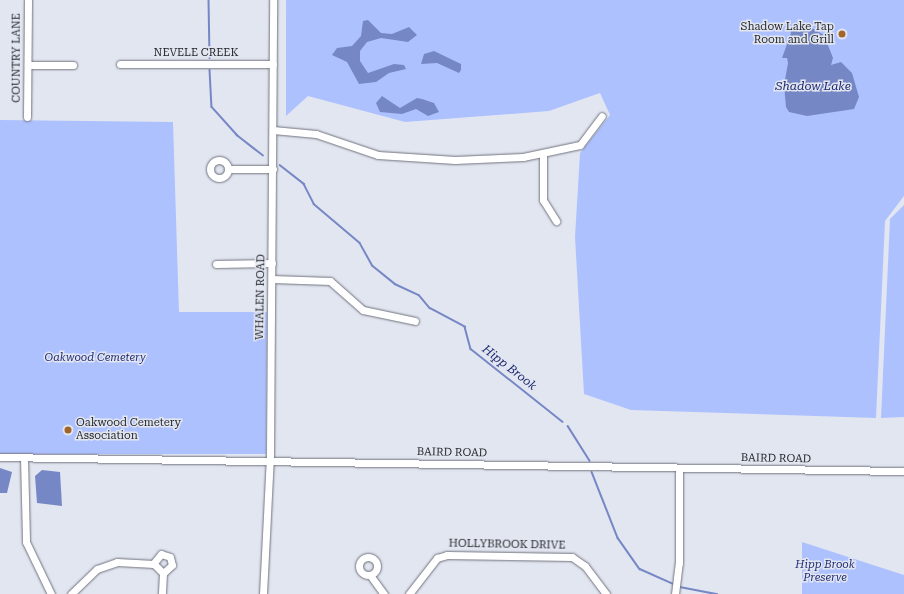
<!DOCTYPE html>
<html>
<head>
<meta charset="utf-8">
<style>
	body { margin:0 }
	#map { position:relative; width:904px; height:594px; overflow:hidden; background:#e2e6f1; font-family:"Roboto Serif",serif }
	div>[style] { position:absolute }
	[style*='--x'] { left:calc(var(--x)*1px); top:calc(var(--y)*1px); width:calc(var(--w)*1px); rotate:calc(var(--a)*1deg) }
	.green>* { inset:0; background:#aec1ff }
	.water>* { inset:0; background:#7687c5 }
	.stream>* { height:1.5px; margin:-0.75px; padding:0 0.75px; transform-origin:0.75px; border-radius:0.75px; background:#7687c5 }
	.roads { filter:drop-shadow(0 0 1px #70737d) drop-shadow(0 0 1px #70737d) }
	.minor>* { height:7px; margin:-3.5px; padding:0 3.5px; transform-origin:3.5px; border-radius:3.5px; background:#fff }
	.minor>.ring { margin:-3.5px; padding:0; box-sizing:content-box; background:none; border:7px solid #fff; border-radius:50% }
	.dots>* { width:11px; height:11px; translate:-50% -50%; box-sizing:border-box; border:2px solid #e2e6f1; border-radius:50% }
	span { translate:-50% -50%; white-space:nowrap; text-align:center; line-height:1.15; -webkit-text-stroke:3px #e2e6f1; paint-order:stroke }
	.poi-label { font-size:11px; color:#26282c }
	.right { translate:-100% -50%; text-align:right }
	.left { translate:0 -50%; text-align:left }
	.street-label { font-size:11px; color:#26282c }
	.park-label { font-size:11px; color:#202b74; font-style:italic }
	.water-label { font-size:12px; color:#1c266e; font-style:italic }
</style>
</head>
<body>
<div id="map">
	<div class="green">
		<i style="clip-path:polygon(286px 0,904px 0,904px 196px,885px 221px,876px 418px,631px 410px,584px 394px,575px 237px,580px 153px,610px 115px,600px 93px,549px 111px,405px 122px,308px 96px,286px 116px)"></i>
		<i style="clip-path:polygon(0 120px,173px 122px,179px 312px,267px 312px,266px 454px,0 454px)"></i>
		<i style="clip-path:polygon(904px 205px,904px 417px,881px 418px,890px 219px)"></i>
		<i style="clip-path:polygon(802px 542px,904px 575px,904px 594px,802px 594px)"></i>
	</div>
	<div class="water">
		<i style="clip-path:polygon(368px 20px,381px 33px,392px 34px,409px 27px,417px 35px,408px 42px,381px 38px,367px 42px,360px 51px,360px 61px,368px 73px,394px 64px,404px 65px,406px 69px,389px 73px,376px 82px,359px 84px,347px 62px,332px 55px,337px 48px,352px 46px,361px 36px,363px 21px)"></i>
		<i style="clip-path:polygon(802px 22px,824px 35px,833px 58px,831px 65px,841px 62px,852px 73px,859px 97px,854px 109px,807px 116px,789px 112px,786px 107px,784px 85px,788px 63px,787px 58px,782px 58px,791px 33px,789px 27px)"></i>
		<i style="clip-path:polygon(434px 51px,461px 64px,461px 70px,459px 73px,437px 63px,421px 64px,424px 54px)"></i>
		<i style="clip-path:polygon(382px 96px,400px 108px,417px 98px,422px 99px,434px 103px,439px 112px,428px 116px,416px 109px,402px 114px,380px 112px,376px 103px)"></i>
		<i style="clip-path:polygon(0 468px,12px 472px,7px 493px,0 493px)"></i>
		<i style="clip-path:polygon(42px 470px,60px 472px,62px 506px,37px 503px,35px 476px)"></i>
	</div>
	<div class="stream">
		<i style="--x:209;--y:0;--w:58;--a:89"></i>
		<i style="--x:210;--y:70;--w:37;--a:87"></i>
		<i style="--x:212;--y:107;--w:38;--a:48"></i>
		<i style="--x:237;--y:135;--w:33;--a:38"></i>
		<i style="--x:280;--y:165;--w:31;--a:38"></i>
		<i style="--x:304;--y:184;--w:22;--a:63"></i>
		<i style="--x:314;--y:204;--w:60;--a:40.3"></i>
		<i style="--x:360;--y:243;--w:26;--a:61"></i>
		<i style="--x:373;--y:266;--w:28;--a:39"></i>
		<i style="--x:395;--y:284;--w:26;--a:25"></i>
		<i style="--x:419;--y:295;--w:17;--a:50"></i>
		<i style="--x:430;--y:308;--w:40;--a:28"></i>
		<i style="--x:465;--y:327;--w:23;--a:75"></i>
		<i style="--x:471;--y:349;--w:117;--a:38.4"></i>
		<i style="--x:568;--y:426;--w:41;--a:57.8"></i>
		<i style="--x:592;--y:472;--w:71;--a:68.5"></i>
		<i style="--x:618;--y:538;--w:38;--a:55"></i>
		<i style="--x:640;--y:569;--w:36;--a:24"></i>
		<i style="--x:680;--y:587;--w:38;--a:11"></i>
	</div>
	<div class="roads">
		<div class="minor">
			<i style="--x:120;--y:64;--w:153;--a:0"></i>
			<i style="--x:28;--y:65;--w:45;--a:0"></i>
			<i style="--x:27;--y:117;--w:117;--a:-89.5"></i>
			<i style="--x:273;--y:130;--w:43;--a:5.3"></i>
			<i style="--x:316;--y:134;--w:65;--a:18.7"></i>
			<i style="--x:378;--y:155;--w:77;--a:3.7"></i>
			<i style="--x:455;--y:160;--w:68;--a:-2.5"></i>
			<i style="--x:523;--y:157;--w:58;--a:-11.9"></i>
			<i style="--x:580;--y:145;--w:36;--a:-53"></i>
			<i style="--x:543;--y:155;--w:45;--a:90"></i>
			<i style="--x:543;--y:200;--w:25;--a:58"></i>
			<i class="ring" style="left:210px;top:160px;width:11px;height:11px"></i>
			<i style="--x:228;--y:169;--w:45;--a:0"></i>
			<i style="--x:216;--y:264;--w:56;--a:-1"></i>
			<i style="--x:272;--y:279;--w:58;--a:2"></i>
			<i style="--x:330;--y:281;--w:44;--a:41.3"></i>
			<i style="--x:363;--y:310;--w:53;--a:11.9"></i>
			<i style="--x:0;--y:457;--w:904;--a:0.89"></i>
			<i style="--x:24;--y:458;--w:84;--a:88.6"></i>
			<i style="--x:26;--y:542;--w:58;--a:64.3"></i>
			<i class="ring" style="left:359px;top:557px;width:11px;height:11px"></i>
			<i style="--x:153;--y:564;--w:13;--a:-51"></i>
			<i style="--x:161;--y:554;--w:9;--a:18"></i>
			<i style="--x:170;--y:557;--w:8;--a:76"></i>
			<i style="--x:172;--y:565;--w:12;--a:138"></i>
			<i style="--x:370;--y:575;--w:24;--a:54"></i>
			<i style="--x:71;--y:594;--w:36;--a:-44"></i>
			<i style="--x:97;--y:569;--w:21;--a:-19"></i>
			<i style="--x:117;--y:562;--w:37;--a:3"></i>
			<i style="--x:154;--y:564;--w:13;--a:45"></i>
			<i style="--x:163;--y:573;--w:21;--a:93"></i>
			<i style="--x:263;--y:594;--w:139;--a:-87.1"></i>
			<i style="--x:270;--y:455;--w:455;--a:-89.6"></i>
			<i style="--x:409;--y:594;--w:46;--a:-52.1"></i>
			<i style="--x:437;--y:558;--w:10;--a:-17"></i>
			<i style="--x:447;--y:555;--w:125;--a:0.9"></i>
			<i style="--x:572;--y:557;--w:16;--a:35"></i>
			<i style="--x:585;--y:566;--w:35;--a:53"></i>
			<i style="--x:675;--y:594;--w:31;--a:-83"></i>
			<i style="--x:679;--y:563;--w:95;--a:-90"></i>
		</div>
	</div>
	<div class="dots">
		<i style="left:842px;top:34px;background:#a26429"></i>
		<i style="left:68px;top:430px;background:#a26429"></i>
	</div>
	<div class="poi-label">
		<span class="right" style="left:834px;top:34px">Shadow Lake Tap<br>Room and Grill</span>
		<span class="left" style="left:76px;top:430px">Oakwood Cemetery<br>Association</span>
	</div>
	<div class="street-label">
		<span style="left:196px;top:53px">NEVELE CREEK</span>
		<span style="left:17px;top:58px;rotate:-90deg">COUNTRY LANE</span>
		<span style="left:261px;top:297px;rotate:-89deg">WHALEN ROAD</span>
		<span style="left:452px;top:453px;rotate:1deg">BAIRD ROAD</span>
		<span style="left:776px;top:459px;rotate:1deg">BAIRD ROAD</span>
		<span style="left:507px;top:545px;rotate:1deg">HOLLYBROOK DRIVE</span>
	</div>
	<div class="park-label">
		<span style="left:95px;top:358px">Oakwood Cemetery</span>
		<span style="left:825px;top:572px">Hipp Brook<br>Preserve</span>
	</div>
	<div class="water-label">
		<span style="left:813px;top:87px">Shadow Lake</span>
		<span style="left:509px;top:368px;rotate:38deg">Hipp Brook</span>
	</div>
</div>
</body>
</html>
